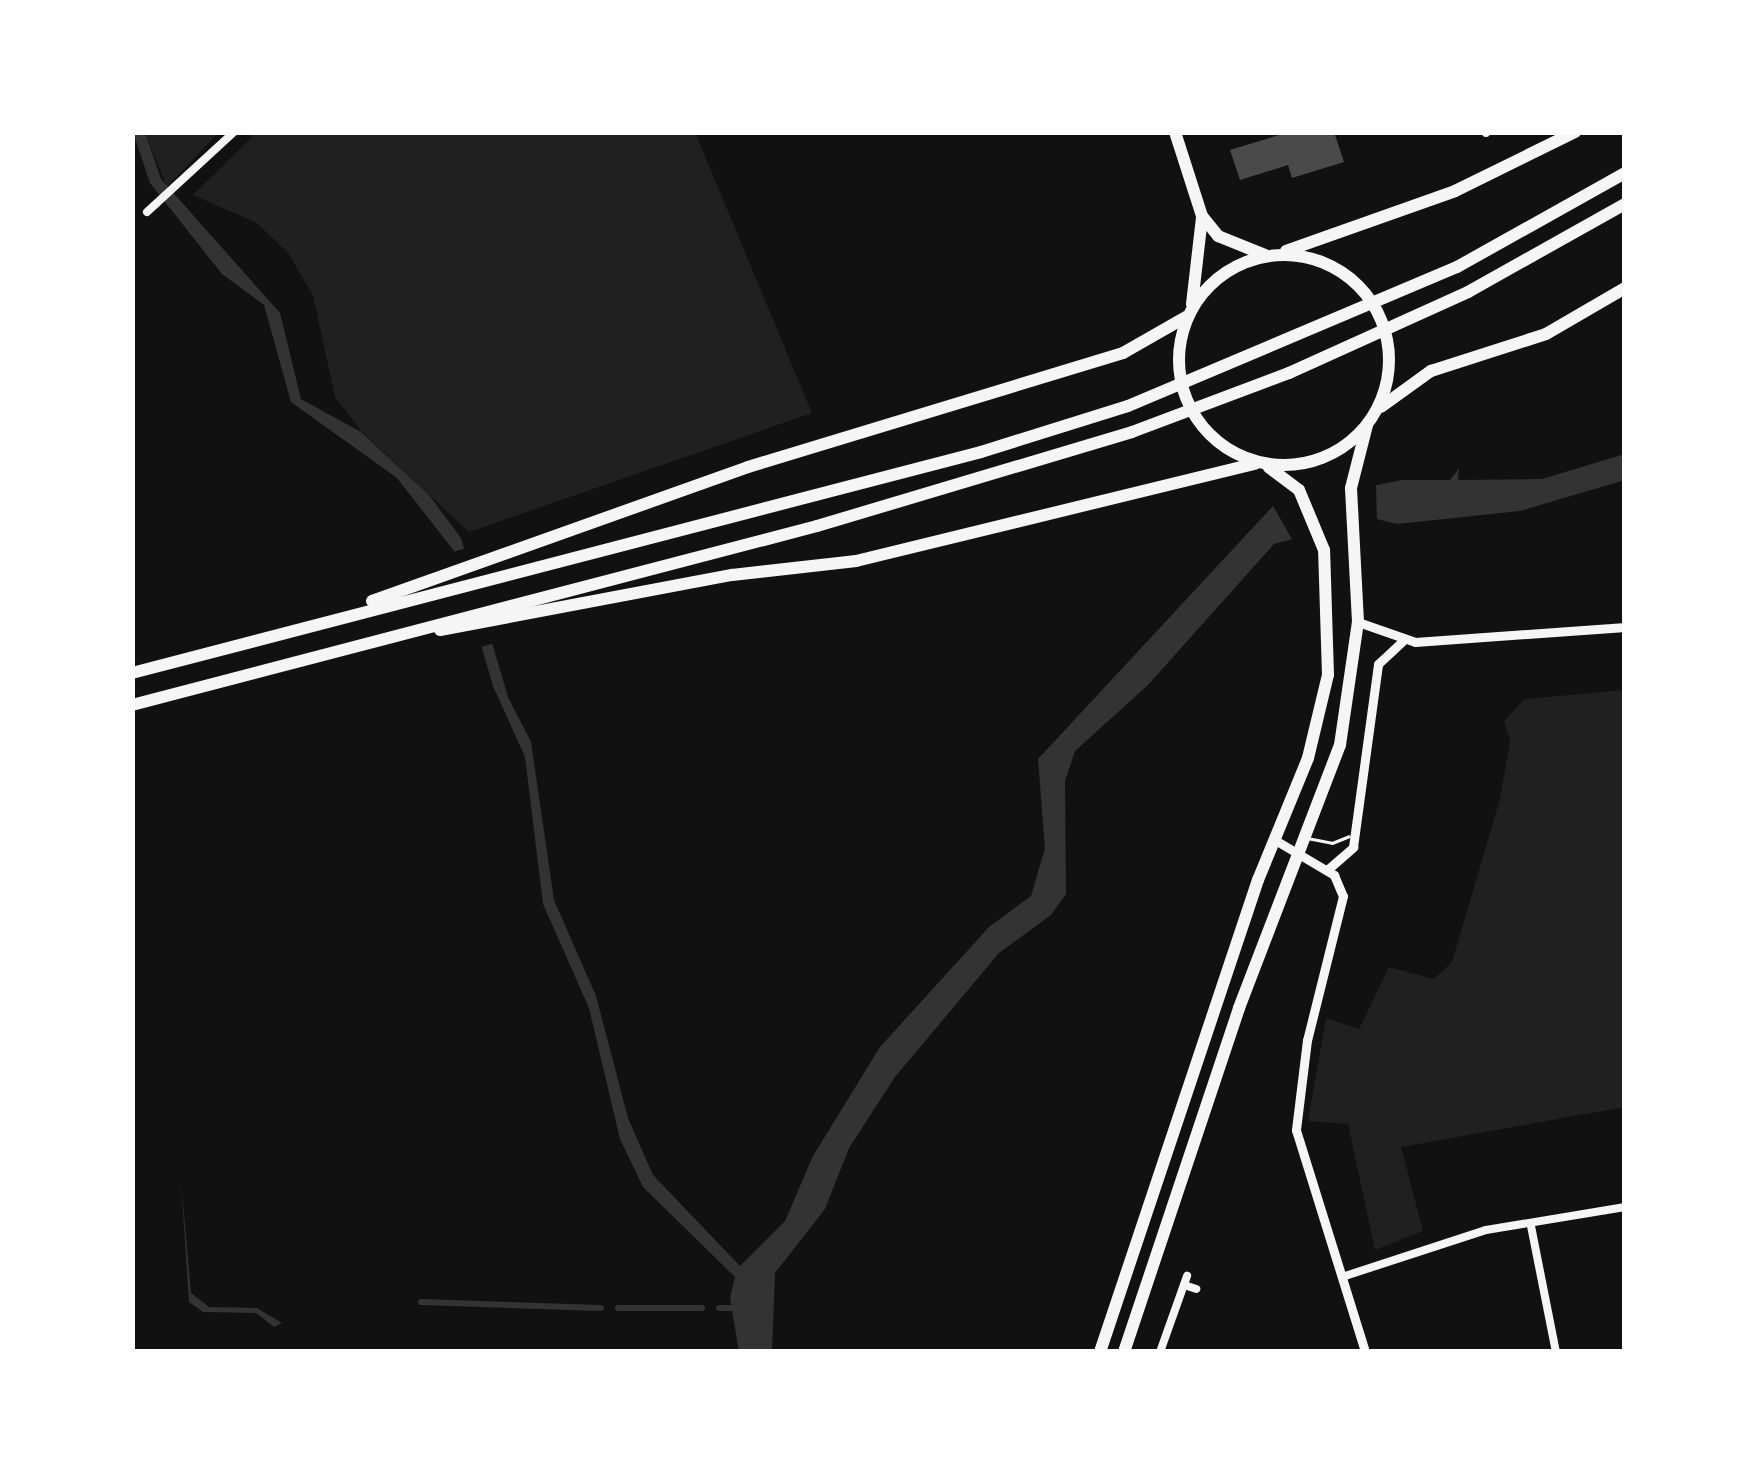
<!DOCTYPE html>
<html>
<head>
<meta charset="utf-8">
<style>
	body { margin:0 }
	#map { position:relative; width:1757px; height:1484px; overflow:hidden; background:#111; font-family:"Space Grotesk",sans-serif }
	div>[style] { position:absolute }
	[style*='--x'] { left:calc(var(--x)*1px); top:calc(var(--y)*1px); width:calc(var(--w)*1px); rotate:calc(var(--a)*1deg) }
	.green>* { inset:0; background:#202020 }
	.water>* { inset:0; background:#333 }
	.pier>* { inset:0; background:#111; transform-origin:0 0 }
	.stream>* { height:6px; margin:-3px; padding:0 3px; transform-origin:3px; border-radius:3px; background:#333 }
	.building>* { inset:0; background:#4a4a4a }
	.service>* { height:3px; margin:-1.5px; padding:0 1.5px; transform-origin:1.5px; border-radius:1.5px; background:#f5f5f5 }
	.minor>* { height:8px; margin:-4px; padding:0 4px; transform-origin:4px; border-radius:4px; background:#f5f5f5 }
	.tertiary>* { height:9px; margin:-4.5px; padding:0 4.5px; transform-origin:4.5px; border-radius:4.5px; background:#f5f5f5 }
	.trunk>* { height:12px; margin:-6px; padding:0 6px; transform-origin:6px; border-radius:6px; background:#f5f5f5 }
	.trunk>.ring { margin:-6px; padding:0; box-sizing:content-box; background:none; border:12px solid #f5f5f5; border-radius:50% }
	span { translate:-50% -50%; white-space:nowrap; text-align:center; line-height:1.15; -webkit-text-stroke:10px #fff; paint-order:stroke }
	.frame { position:absolute; inset:0; border:135px solid #fff; pointer-events:none }
</style>
</head>
<body>
<div id="map">
	<div class="green">
		<i style="clip-path:polygon(145px 132px,219px 132px,167px 187px)"></i>
		<i style="clip-path:polygon(257px 132px,695px 132px,812px 413px,469px 532px,362px 432px,335px 397px,313px 296px,289px 254px,257px 223px,193px 195px)"></i>
		<i style="clip-path:polygon(1625px 690px,1625px 1107px,1401px 1147px,1423px 1231px,1375px 1250px,1348px 1124px,1308px 1121px,1326px 1018px,1359px 1029px,1389px 967px,1434px 979px,1452px 962px,1500px 799px,1510px 741px,1504px 721px,1525px 699px)"></i>
	</div>
	<div class="water">
		<i style="clip-path:polygon(133px 132px,145px 132px,161px 179px,280px 313px,301px 399px,361px 432px,429px 495px,461px 538px,508px 697px,531px 742px,554px 900px,596px 996px,628px 1118px,653px 1175px,740px 1266px,785px 1221px,813px 1156px,880px 1047px,989px 927px,1031px 896px,1045px 848px,1038px 759px,1273px 506px,1402px 480px,1450px 480px,1459px 468px,1458px 480px,1542px 479px,1625px 454px,1625px 480px,1520px 511px,1397px 524px,1373px 518px,1274px 544px,1148px 685px,1075px 751px,1065px 781px,1066px 894px,1051px 915px,999px 953px,895px 1077px,849px 1148px,825px 1209px,775px 1273px,772px 1352px,739px 1352px,730px 1298px,735px 1277px,643px 1187px,620px 1139px,589px 1008px,543px 904px,525px 757px,493px 686px,454px 551px,397px 478px,291px 402px,264px 305px,222px 274px,150px 183px)"></i>
		<i style="clip-path:polygon(181px 1181px,191px 1293px,209px 1307px,257px 1308px,282px 1323px,274px 1327px,256px 1313px,203px 1312px,189px 1302px)"></i>
	</div>
	<div class="pier">
		<i style="clip-path:polygon(1376px 483px,1377px 525px,1293px 541px,1272px 504px)"></i>
		<i style="left:471px;top:547px;width:99px;height:24px;rotate:75deg"></i>
	</div>
	<div class="stream">
		<i style="--x:421;--y:1302;--w:180;--a:1.9"></i>
		<i style="--x:618;--y:1308;--w:84;--a:0"></i>
		<i style="--x:719;--y:1308;--w:21;--a:0"></i>
	</div>
	<div class="building">
		<i style="clip-path:polygon(1289px 132px,1334px 132px,1344px 162px,1292px 178px,1288px 165px,1240px 180px,1230px 150px)"></i>
	</div>
	<div class="service">
		<i style="--x:1307;--y:838;--w:25;--a:11"></i>
		<i style="--x:1332;--y:843;--w:18;--a:-22"></i>
	</div>
	<div class="minor">
		<i style="--x:1486;--y:133;--w:1;--a:-90"></i>
		<i style="--x:147;--y:212;--w:118;--a:-42.6"></i>
		<i style="--x:1531;--y:1226;--w:128;--a:78.8"></i>
		<i style="--x:1342;--y:1277;--w:151;--a:-18.1"></i>
		<i style="--x:1486;--y:1230;--w:141;--a:-9.4"></i>
		<i style="--x:1184;--y:1285;--w:13;--a:18"></i>
		<i style="--x:1160;--y:1352;--w:81;--a:-70.4"></i>
	</div>
	<div class="tertiary">
		<i style="--x:1358;--y:622;--w:60;--a:19.3"></i>
		<i style="--x:1415;--y:642;--w:211;--a:-4.1"></i>
		<i style="--x:1275;--y:840;--w:69;--a:30.7"></i>
		<i style="--x:1334;--y:875;--w:23;--a:67"></i>
		<i style="--x:1343;--y:896;--w:148;--a:104"></i>
		<i style="--x:1307;--y:1040;--w:91;--a:97"></i>
		<i style="--x:1296;--y:1130;--w:232;--a:72.7"></i>
		<i style="--x:1327;--y:870;--w:35;--a:-41"></i>
		<i style="--x:1353;--y:847;--w:185;--a:-82.2"></i>
		<i style="--x:1378;--y:664;--w:33;--a:-43"></i>
	</div>
	<div class="trunk">
		<i style="--x:1175;--y:132;--w:88;--a:72.2"></i>
		<i style="--x:1202;--y:216;--w:26;--a:51"></i>
		<i style="--x:1218;--y:236;--w:51;--a:22"></i>
		<i style="--x:1286;--y:251;--w:179;--a:-19.5"></i>
		<i style="--x:1455;--y:191;--w:134;--a:-26.2"></i>
		<i class="ring" style="left:1179px;top:255px;width:198px;height:198px"></i>
		<i style="--x:1192;--y:304;--w:88;--a:-83.4"></i>
		<i style="--x:1381;--y:407;--w:62;--a:-35.8"></i>
		<i style="--x:1431;--y:371;--w:121;--a:-17.8"></i>
		<i style="--x:1546;--y:334;--w:91;--a:-30.2"></i>
		<i style="--x:372;--y:601;--w:399;--a:-19.6"></i>
		<i style="--x:748;--y:467;--w:392;--a:-16.9"></i>
		<i style="--x:1123;--y:353;--w:73;--a:-29.7"></i>
		<i style="--x:440;--y:630;--w:297;--a:-10.7"></i>
		<i style="--x:732;--y:575;--w:125;--a:-6.4"></i>
		<i style="--x:856;--y:561;--w:411;--a:-13.7"></i>
		<i style="--x:132;--y:673;--w:877;--a:-14.59"></i>
		<i style="--x:981;--y:452;--w:154;--a:-17.4"></i>
		<i style="--x:1128;--y:406;--w:357;--a:-22.9"></i>
		<i style="--x:1457;--y:267;--w:193;--a:-29.2"></i>
		<i style="--x:132;--y:705;--w:708;--a:-14.64"></i>
		<i style="--x:817;--y:526;--w:329;--a:-16.6"></i>
		<i style="--x:1132;--y:432;--w:168;--a:-20.6"></i>
		<i style="--x:1289;--y:373;--w:196;--a:-24.3"></i>
		<i style="--x:1468;--y:292;--w:180;--a:-29.3"></i>
		<i style="--x:1100;--y:1352;--w:498;--a:-71.5"></i>
		<i style="--x:1258;--y:880;--w:132;--a:-67.7"></i>
		<i style="--x:1308;--y:758;--w:85;--a:-76.5"></i>
		<i style="--x:1328;--y:675;--w:125;--a:-91.8"></i>
		<i style="--x:1324;--y:550;--w:65;--a:-112.6"></i>
		<i style="--x:1299;--y:490;--w:38;--a:-143"></i>
		<i style="--x:1124;--y:1352;--w:363;--a:-71.5"></i>
		<i style="--x:1239;--y:1008;--w:282;--a:-69"></i>
		<i style="--x:1340;--y:745;--w:124;--a:-81.7"></i>
		<i style="--x:1358;--y:622;--w:134;--a:-93"></i>
		<i style="--x:1351;--y:488;--w:65;--a:-75.7"></i>
	</div>
	<div class="frame"></div>
</div>
</body>
</html>
